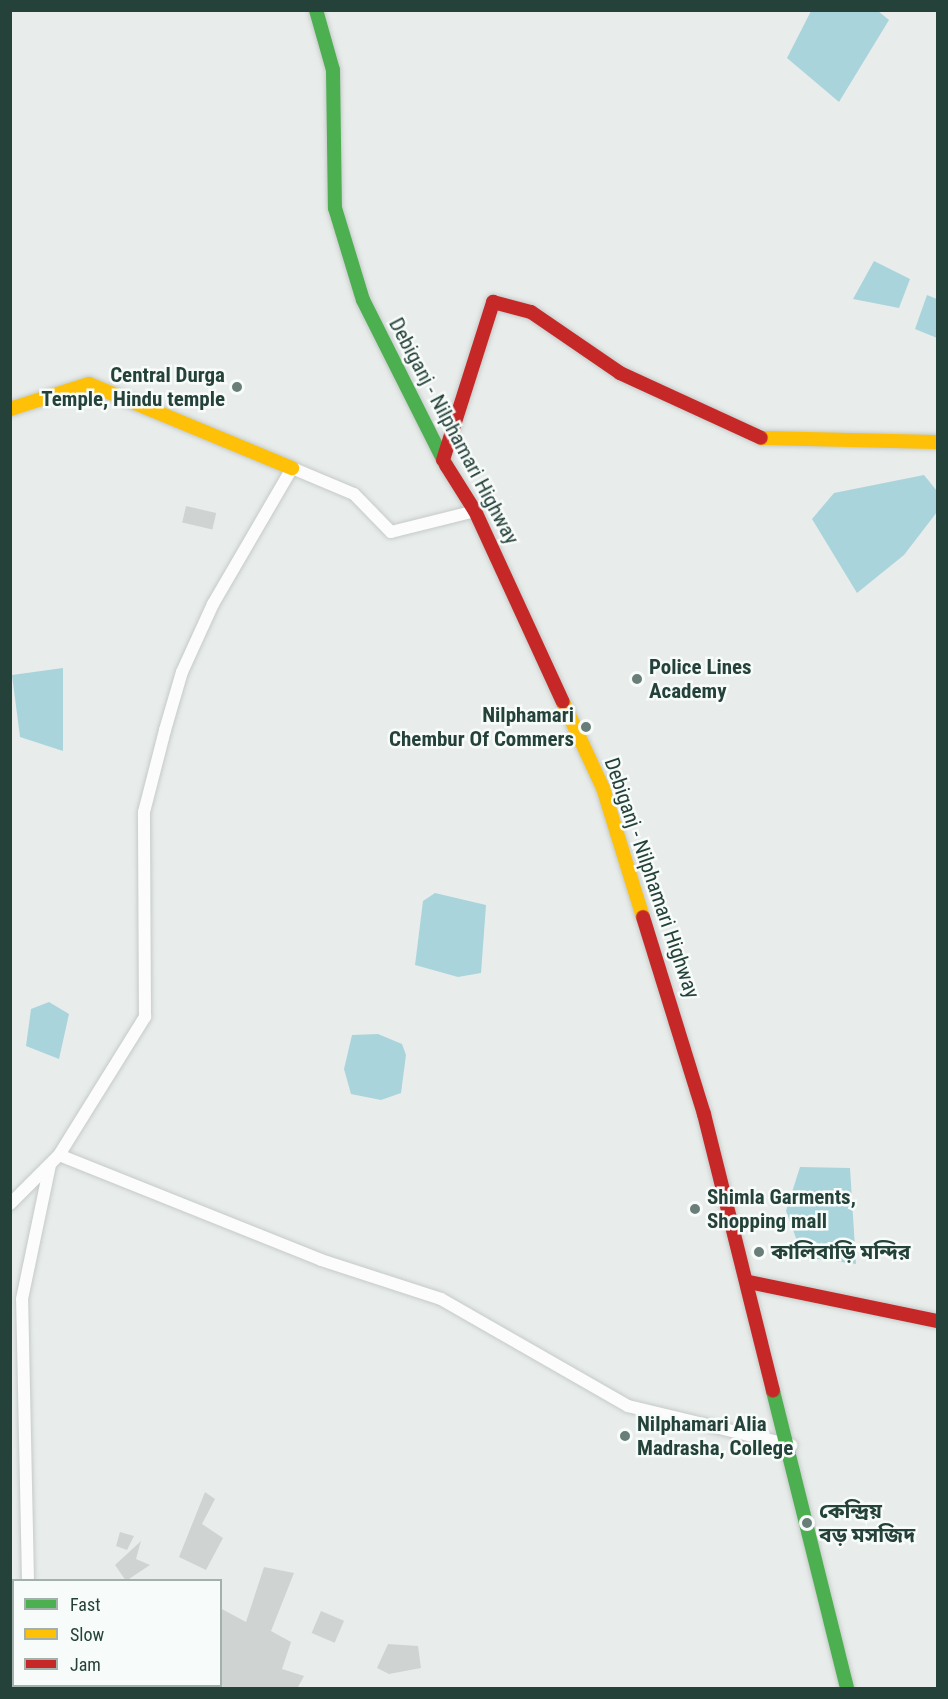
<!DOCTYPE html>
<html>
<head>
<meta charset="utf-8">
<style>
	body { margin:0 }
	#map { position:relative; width:948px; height:1699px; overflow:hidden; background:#e8edeb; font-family:"Roboto Condensed","Noto Sans Bengali",sans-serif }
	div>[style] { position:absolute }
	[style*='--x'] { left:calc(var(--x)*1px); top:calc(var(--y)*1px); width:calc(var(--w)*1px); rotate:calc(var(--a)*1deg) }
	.water>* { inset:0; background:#a9d4db }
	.building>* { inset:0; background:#cfd4d2; transform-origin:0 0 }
	.roads { filter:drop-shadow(0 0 2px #c5cac8) drop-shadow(0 0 2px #c5cac8) }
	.street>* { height:12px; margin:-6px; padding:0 6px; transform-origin:6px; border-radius:6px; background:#fcfcfc }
	.fast>* { height:14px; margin:-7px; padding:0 7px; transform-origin:7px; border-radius:7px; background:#4caf50 }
	.slow>* { height:14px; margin:-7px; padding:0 7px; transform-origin:7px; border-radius:7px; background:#ffc107 }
	.jam>* { height:14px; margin:-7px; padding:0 7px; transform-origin:7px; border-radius:7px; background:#c62828 }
	.dots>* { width:16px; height:16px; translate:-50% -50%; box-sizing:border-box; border:3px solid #f7fbf9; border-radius:50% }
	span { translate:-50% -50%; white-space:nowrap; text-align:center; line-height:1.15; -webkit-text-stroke:5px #f7fbf9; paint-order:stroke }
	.poi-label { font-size:21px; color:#24423a; font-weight:700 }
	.right { translate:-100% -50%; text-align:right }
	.left { translate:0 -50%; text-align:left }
	.street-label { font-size:21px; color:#24423a }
	.frame { position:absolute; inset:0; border:12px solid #24423a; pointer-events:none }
	.legend { position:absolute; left:12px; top:1579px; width:210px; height:108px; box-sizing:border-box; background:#f7fbf9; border:2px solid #a3b1ad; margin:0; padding:8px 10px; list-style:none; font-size:18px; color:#24423a }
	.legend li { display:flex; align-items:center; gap:12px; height:30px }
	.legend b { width:30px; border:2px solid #a3b1ad }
</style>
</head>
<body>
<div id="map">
	<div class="water">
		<i style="clip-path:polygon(811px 11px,878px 11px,889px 20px,839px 102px,787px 58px)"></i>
		<i style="clip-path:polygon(874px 261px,910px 279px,899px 308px,853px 299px)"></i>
		<i style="clip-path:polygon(927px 295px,937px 299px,937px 338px,915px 329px)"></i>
		<i style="clip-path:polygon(924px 475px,937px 491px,937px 512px,904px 555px,857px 593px,812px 519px,834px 493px)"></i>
		<i style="clip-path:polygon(63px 668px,63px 751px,20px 737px,12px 675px)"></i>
		<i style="clip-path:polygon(435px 893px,486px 905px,481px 973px,458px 977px,415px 965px,423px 901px)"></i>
		<i style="clip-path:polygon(49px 1002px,69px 1014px,59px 1059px,26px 1046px,31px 1009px)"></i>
		<i style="clip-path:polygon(378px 1034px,402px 1044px,406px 1055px,401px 1093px,381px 1100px,351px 1094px,344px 1069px,352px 1035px)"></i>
		<i style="clip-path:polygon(800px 1167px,850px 1168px,856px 1264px,803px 1257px,786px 1211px)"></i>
	</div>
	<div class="building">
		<i style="left:186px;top:506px;width:31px;height:17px;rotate:13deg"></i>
		<i style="clip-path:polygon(205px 1492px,215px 1499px,202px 1524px,223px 1538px,206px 1570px,179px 1557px)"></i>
		<i style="clip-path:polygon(120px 1532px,134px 1536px,127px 1550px,116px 1546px)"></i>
		<i style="clip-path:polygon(141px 1541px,136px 1559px,150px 1565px,126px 1581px,115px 1565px)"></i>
		<i style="clip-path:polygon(264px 1567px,294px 1573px,271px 1631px,291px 1642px,282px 1669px,304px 1676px,297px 1689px,220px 1689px,220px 1608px,246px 1622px)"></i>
		<i style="left:321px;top:1611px;width:25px;height:24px;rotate:23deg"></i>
		<i style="clip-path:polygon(388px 1644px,418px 1646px,421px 1668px,389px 1674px,377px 1668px)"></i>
	</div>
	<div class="roads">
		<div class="street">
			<i style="--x:59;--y:1155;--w:282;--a:21.8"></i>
			<i style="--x:321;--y:1260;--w:126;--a:18"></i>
			<i style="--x:441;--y:1299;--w:215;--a:29.8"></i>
			<i style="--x:628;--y:1406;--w:168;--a:13.5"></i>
			<i style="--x:10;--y:1204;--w:69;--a:-45"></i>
			<i style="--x:59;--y:1155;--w:163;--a:-58.1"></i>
			<i style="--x:145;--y:1017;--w:205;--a:-90.3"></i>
			<i style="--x:144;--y:812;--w:85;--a:-75.6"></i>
			<i style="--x:165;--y:730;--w:60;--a:-73.7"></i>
			<i style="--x:182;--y:672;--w:75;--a:-65.5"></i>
			<i style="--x:213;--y:604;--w:157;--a:-59.8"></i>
			<i style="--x:292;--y:468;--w:67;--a:22.8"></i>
			<i style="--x:354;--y:494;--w:53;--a:45.8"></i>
			<i style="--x:391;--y:532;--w:87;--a:-14"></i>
			<i style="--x:28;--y:1580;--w:281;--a:-91.2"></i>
			<i style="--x:22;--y:1299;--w:137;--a:-78.2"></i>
			<i style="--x:10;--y:1684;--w:4;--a:0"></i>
			<i style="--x:33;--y:1686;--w:6;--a:18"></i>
		</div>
		<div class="fast">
			<i style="--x:316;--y:10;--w:62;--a:74.2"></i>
			<i style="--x:333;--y:70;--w:138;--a:89.2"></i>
			<i style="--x:335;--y:208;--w:96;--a:73.1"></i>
			<i style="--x:363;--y:300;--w:185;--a:63.3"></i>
			<i style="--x:773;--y:1391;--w:306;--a:76"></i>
		</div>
		<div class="slow">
			<i style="--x:10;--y:409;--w:83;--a:-17.6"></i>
			<i style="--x:89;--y:384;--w:220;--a:22.5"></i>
			<i style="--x:761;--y:438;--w:177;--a:1.3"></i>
			<i style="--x:563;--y:702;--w:95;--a:65.1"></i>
			<i style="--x:603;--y:788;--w:135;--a:72.8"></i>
		</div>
		<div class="jam">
			<i style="--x:443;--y:460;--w:166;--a:-72.4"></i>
			<i style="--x:493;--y:302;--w:39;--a:15"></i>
			<i style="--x:531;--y:312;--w:108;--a:34.4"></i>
			<i style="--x:620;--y:373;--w:155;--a:24.7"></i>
			<i style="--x:446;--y:465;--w:54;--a:57.8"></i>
			<i style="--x:475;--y:511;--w:210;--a:65.3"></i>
			<i style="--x:643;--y:917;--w:206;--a:72.8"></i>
			<i style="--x:704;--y:1114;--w:285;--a:76"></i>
			<i style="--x:749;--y:1282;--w:193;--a:11.7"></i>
		</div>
	</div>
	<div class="dots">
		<i style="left:237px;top:387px;background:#697e78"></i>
		<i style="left:637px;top:679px;background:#697e78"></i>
		<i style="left:586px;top:727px;background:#697e78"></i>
		<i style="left:695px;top:1209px;background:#697e78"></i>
		<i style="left:759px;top:1252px;background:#697e78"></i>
		<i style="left:625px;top:1436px;background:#697e78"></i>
		<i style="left:807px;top:1523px;background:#697e78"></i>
	</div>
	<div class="poi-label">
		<span class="right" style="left:225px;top:387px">Central Durga<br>Temple, Hindu temple</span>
		<span class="left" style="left:649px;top:679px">Police Lines<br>Academy</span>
		<span class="right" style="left:574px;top:727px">Nilphamari<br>Chembur Of Commers</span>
		<span class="left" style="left:707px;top:1209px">Shimla Garments,<br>Shopping mall</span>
		<span class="left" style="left:771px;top:1252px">কালিবাড়ি মন্দির</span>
		<span class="left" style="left:637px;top:1436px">Nilphamari Alia<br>Madrasha, College</span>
		<span class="left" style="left:819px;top:1523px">কেন্দ্রিয়<br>বড় মসজিদ</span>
	</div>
	<div class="street-label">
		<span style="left:454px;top:431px;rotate:62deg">Debiganj - Nilphamari Highway</span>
		<span style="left:652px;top:878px;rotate:71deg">Debiganj - Nilphamari Highway</span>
	</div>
	<div class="frame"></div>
	<ul class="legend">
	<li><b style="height:8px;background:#4caf50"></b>Fast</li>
	<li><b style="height:8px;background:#ffc107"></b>Slow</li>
	<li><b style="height:8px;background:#c62828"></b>Jam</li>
	</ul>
</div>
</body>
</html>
